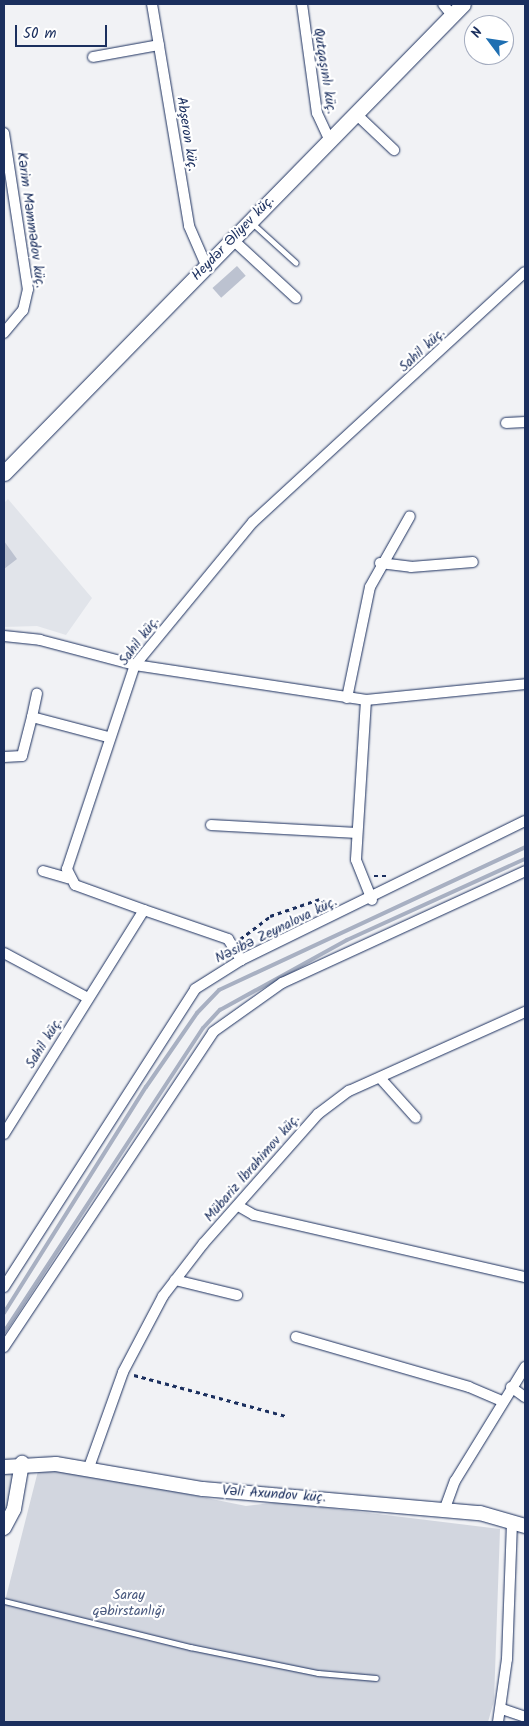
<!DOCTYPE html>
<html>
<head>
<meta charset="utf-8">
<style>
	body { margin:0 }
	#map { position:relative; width:529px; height:1726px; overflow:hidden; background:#f1f2f5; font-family:Kalam,sans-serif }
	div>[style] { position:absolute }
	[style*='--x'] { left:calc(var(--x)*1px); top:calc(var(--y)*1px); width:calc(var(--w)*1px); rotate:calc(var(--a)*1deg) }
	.built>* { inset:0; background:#e1e4ea }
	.green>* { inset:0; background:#d2d6df }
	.stream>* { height:4px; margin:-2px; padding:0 2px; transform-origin:2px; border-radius:2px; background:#a8b0c2 }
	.building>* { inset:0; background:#bcc2d0; transform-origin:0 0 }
	.path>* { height:2.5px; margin-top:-1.25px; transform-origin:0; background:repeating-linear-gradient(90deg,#1b2f5e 0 4px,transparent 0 8px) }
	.roads { filter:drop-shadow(0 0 1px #1b2f5e) drop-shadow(0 0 1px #1b2f5e) }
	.lane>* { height:5px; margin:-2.5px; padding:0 2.5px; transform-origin:2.5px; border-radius:2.5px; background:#fff }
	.street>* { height:10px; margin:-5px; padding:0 5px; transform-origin:5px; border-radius:5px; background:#fff }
	.secondary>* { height:14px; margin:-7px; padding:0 7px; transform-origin:7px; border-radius:7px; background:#fff }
	.primary>* { height:15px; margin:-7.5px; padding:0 7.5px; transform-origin:7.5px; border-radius:7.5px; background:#fff }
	span { translate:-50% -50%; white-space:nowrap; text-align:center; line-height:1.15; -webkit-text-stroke:4.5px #fff; paint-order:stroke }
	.street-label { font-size:14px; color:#1b2f5e }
	.park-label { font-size:14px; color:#49597e }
	.frame { position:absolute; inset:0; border:5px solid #1b2f5e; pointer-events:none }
	.north { position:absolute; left:464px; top:15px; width:50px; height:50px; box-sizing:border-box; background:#fff; border:1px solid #a4acbf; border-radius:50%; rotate:301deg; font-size:14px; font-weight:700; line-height:20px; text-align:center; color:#1b2f5e }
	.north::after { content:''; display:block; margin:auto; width:18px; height:22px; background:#1f6fb2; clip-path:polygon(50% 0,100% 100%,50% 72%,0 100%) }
	.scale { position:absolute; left:15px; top:25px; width:92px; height:22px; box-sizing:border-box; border:2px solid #1b2f5e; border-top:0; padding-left:6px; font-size:15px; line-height:18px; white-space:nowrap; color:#1b2f5e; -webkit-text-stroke:4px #fff; paint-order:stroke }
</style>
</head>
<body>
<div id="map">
	<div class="built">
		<i style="clip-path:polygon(8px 499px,92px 598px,66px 635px,37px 626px,4px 627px,4px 503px)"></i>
		<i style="clip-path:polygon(15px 1471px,11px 1497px,4px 1516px,4px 1474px)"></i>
	</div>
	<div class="green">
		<i style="clip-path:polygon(55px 1467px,246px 1506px,280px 1502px,500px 1529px,494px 1701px,488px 1722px,4px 1722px,4px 1605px,38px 1471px)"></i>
	</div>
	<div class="stream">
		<i style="--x:4;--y:1313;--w:267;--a:-57.9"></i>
		<i style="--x:146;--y:1087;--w:90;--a:-55.4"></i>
		<i style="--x:197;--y:1013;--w:32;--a:-46"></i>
		<i style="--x:219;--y:990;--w:338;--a:-25"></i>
		<i style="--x:4;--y:1332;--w:363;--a:-56.8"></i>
		<i style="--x:203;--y:1028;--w:25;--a:-47"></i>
		<i style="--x:220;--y:1010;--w:145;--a:-28.9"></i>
		<i style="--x:347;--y:940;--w:196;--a:-24.5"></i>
	</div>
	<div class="building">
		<i style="left:237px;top:266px;width:13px;height:33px;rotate:48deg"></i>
		<i style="clip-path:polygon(4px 541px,17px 559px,4px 569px)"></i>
	</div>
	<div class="path">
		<i style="--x:374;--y:876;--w:12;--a:0"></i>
		<i style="--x:240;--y:939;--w:38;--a:-37"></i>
		<i style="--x:270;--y:916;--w:56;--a:-18.8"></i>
		<i style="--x:134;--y:1375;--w:157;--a:15.1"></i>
	</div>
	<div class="roads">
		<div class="lane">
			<i style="--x:252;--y:223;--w:59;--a:42.3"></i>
			<i style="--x:4;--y:1601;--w:192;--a:13.9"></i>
			<i style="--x:190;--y:1647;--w:131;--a:11.5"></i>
			<i style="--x:318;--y:1673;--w:58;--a:4.9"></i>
		</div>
		<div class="street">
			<i style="--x:152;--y:4;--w:225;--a:80.5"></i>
			<i style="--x:189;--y:226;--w:43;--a:66.4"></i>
			<i style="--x:302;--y:4;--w:110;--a:82.2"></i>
			<i style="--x:317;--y:113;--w:29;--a:65"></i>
			<i style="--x:443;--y:4;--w:14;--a:51"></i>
			<i style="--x:93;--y:57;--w:67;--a:-10.3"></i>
			<i style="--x:355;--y:113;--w:54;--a:43.5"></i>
			<i style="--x:4;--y:133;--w:158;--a:81.3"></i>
			<i style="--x:28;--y:289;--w:22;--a:103"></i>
			<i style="--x:23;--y:310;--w:30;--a:130"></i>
			<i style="--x:232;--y:239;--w:87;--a:42.7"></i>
			<i style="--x:506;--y:423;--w:19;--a:-3"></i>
			<i style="--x:380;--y:563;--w:31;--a:7"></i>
			<i style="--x:411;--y:567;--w:62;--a:-4.6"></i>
			<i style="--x:4;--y:636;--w:36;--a:6"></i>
			<i style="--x:40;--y:640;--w:98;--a:14.7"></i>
			<i style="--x:135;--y:665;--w:234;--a:8.6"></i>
			<i style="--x:366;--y:700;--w:160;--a:-5.7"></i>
			<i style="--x:347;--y:698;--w:113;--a:-78.3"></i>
			<i style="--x:370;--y:587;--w:81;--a:-60.6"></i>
			<i style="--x:366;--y:700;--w:160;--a:93.6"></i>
			<i style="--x:356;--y:860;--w:43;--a:68.2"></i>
			<i style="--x:32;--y:717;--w:24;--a:-78"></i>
			<i style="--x:4;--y:757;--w:18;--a:-3"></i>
			<i style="--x:22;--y:756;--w:40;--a:-75.6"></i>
			<i style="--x:32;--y:717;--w:79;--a:14.7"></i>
			<i style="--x:211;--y:825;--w:146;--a:3.1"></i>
			<i style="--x:43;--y:871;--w:26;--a:16"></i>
			<i style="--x:144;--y:910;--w:89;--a:19"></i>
			<i style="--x:228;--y:939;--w:25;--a:58"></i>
			<i style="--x:4;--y:953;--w:95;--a:28.2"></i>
			<i style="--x:381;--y:1079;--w:52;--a:48.1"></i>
			<i style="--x:4;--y:1134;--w:264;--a:-58"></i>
			<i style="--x:144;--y:910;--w:73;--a:-160.1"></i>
			<i style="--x:75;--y:885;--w:18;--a:-117"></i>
			<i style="--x:67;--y:869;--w:215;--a:-71.6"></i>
			<i style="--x:135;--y:665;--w:185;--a:-50.5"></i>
			<i style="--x:253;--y:522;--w:369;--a:-42.6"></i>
			<i style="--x:240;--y:1207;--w:16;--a:30"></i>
			<i style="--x:254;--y:1215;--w:278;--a:12.9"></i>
			<i style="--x:175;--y:1280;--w:64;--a:13.6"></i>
			<i style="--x:4;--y:1287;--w:354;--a:-57.3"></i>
			<i style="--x:195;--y:989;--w:54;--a:-32.2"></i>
			<i style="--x:241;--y:960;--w:316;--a:-26.1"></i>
			<i style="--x:296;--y:1337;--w:180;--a:16.1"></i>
			<i style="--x:469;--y:1387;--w:36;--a:23"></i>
			<i style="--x:4;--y:1347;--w:378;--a:-56.4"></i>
			<i style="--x:213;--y:1032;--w:85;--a:-35.4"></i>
			<i style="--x:282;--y:983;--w:268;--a:-24.7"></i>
			<i style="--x:511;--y:1387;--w:17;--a:36"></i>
			<i style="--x:88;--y:1470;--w:104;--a:-70.3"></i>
			<i style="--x:123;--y:1372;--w:86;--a:-62.2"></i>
			<i style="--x:163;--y:1296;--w:66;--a:-52.4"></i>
			<i style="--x:203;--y:1244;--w:174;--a:-48.5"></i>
			<i style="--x:318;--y:1114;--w:39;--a:-37"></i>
			<i style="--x:349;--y:1091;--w:193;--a:-24.2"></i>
			<i style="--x:445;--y:1508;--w:29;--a:-70"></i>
			<i style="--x:455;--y:1481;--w:134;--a:-58.4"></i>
			<i style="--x:502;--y:1709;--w:24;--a:19"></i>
			<i style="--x:498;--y:1722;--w:64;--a:-81.9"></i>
			<i style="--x:507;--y:1659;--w:137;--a:-87.9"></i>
		</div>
		<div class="secondary">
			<i style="--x:4;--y:1467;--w:52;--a:-3.3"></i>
			<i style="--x:56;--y:1464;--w:149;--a:9.7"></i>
			<i style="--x:203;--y:1489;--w:278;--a:5"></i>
			<i style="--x:480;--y:1513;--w:47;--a:16.1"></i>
			<i style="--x:4;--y:1528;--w:21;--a:-62"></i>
			<i style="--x:14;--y:1509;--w:47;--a:-80.1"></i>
		</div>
		<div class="primary">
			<i style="--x:4;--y:473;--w:656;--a:-45.62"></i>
		</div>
	</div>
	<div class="street-label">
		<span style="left:325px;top:71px;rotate:81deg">Qutqaşınlı küç.</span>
		<span style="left:187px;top:134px;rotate:81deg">Abşeron küç.</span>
		<span style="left:31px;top:220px;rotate:82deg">Kərim Məmmədov küç.</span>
		<span style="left:233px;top:238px;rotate:-46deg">Heydər Əliyev küç.</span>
		<span style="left:422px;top:350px;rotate:-43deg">Sahil küç.</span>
		<span style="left:139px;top:641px;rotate:-53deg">Sahil küç.</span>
		<span style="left:276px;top:930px;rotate:-26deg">Nəsibə Zeynalova küç.</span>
		<span style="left:44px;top:1043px;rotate:-58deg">Sahil küç.</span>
		<span style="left:252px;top:1168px;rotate:-49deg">Mübariz İbrahimov küç.</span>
		<span style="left:274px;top:1494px;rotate:4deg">Vəli Axundov küç.</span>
	</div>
	<div class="park-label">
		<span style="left:129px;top:1603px">Saray<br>qəbirstanlığı</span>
	</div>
	<div class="frame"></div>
	<div class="north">N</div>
	<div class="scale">50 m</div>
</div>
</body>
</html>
